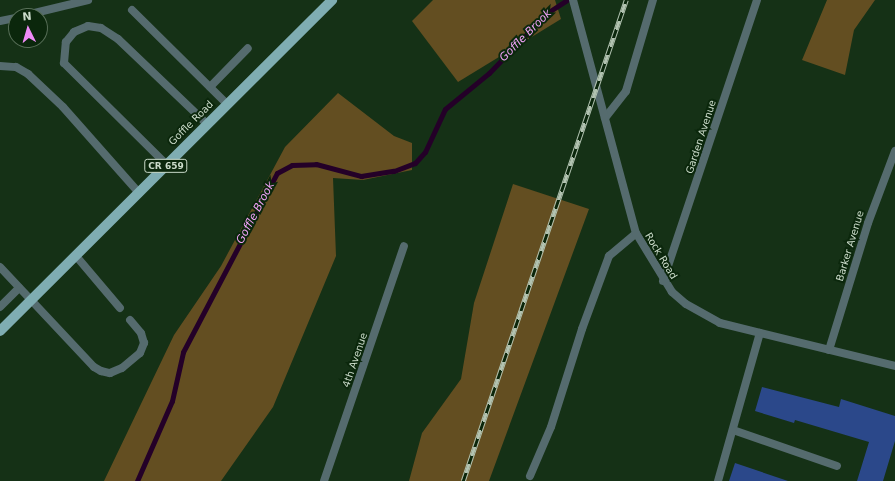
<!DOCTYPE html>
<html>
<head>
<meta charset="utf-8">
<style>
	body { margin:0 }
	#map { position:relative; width:895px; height:481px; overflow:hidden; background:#153116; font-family:"DejaVu Sans",sans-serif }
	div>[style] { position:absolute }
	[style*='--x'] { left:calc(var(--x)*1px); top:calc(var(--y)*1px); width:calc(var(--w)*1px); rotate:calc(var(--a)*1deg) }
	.forest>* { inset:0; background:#634e21 }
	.stream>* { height:5px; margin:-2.5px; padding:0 2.5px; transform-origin:2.5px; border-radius:2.5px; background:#240028 }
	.building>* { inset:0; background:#2b488a }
	.service>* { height:8px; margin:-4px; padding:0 4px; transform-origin:4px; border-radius:4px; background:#556b6e }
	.minor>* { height:8px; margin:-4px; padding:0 4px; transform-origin:4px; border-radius:4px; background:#556b6e }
	.primary>* { height:10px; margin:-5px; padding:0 5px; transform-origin:5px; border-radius:5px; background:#7fadb2 }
	.rail>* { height:4.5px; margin-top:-2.25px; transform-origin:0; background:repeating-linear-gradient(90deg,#0b270c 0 9px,#b2c3b1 0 18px); box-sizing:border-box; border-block:1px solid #b2c3b1 }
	span { translate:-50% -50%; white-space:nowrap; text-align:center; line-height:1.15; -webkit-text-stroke:4px #0b270c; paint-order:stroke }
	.shield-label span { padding:1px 3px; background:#0b270c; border:1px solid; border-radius:3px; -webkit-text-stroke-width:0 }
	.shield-label { font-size:9px; color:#cbdbca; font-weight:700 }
	.street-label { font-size:10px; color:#cbdbca }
	.water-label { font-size:11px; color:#f2a3f9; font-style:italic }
	.north { position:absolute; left:8px; top:8px; width:40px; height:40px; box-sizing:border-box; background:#0b270c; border:1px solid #586f58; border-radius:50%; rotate:355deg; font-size:11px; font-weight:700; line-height:16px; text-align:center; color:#cbdbca }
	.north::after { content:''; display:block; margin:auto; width:14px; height:18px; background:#ef8bf7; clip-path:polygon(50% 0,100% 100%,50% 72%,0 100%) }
</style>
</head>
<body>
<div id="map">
	<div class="forest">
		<i style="clip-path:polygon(433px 0,555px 0,561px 19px,458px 82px,412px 21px)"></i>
		<i style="clip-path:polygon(827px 0,875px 0,854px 30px,845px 75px,802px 60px)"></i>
		<i style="clip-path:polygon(338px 93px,394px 136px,412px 143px,412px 170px,363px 180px,333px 178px,336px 256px,273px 407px,221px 481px,104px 481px,174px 335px,221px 266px,285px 147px)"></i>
		<i style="clip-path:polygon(513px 184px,589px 209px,489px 481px,409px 481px,422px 433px,461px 379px,474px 303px)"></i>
	</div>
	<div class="stream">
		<i style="--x:137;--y:481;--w:87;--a:-66.4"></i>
		<i style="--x:172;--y:401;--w:50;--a:-77.3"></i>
		<i style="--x:183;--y:352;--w:202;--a:-62.3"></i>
		<i style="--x:277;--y:173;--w:17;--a:-28"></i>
		<i style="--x:292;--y:165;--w:24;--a:-2"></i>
		<i style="--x:316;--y:164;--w:47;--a:14.9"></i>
		<i style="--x:361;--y:176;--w:33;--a:-9"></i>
		<i style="--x:394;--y:171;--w:22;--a:-21"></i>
		<i style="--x:415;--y:163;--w:15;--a:-48"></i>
		<i style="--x:425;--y:152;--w:47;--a:-65.1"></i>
		<i style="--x:445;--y:109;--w:57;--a:-39.3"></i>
		<i style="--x:489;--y:73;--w:83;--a:-46"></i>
		<i style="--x:547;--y:13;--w:24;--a:-33"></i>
	</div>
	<div class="building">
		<i style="clip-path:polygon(762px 387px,839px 407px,841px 399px,895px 416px,895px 441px,883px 481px,857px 481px,869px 442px,795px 420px,794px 423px,755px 411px)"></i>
		<i style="clip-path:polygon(735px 463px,788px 481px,729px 481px)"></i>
	</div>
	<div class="service">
		<i style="--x:132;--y:10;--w:134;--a:44.7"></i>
		<i style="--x:22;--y:16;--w:68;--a:-13.6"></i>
		<i style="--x:0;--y:21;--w:16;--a:-11"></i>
		<i style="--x:0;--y:66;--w:16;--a:4"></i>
		<i style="--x:16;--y:67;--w:14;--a:30"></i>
		<i style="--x:28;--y:74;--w:48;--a:43.3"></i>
		<i style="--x:63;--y:107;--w:115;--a:48.5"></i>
		<i style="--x:210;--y:87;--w:54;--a:-45.7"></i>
		<i style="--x:605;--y:118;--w:34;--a:-52"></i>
		<i style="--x:626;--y:91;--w:95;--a:-73.5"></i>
		<i style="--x:167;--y:165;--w:145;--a:-135.3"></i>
		<i style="--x:64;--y:63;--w:21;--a:-85"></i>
		<i style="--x:66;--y:42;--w:13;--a:-51"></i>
		<i style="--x:74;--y:32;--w:15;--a:-23"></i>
		<i style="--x:88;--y:26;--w:13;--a:9"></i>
		<i style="--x:101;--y:28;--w:20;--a:33"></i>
		<i style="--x:118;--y:39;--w:123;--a:43.7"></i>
		<i style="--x:76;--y:256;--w:68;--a:49.8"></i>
		<i style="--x:0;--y:267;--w:137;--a:46.8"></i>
		<i style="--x:94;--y:367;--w:8;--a:30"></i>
		<i style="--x:101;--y:371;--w:9;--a:13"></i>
		<i style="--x:110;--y:373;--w:13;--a:-23"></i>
		<i style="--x:122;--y:368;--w:23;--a:-40"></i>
		<i style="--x:140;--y:353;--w:11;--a:-68"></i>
		<i style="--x:144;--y:343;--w:10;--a:-107"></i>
		<i style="--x:141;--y:333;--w:17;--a:-130"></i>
		<i style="--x:0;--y:307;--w:27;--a:-45"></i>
		<i style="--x:733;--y:430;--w:110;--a:19.1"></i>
		<i style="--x:530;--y:476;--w:53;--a:-66.8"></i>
		<i style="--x:551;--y:427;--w:103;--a:-72.4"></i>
		<i style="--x:582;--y:329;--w:78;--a:-69.7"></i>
		<i style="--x:609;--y:256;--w:35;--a:-40"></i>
		<i style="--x:718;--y:481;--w:154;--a:-74.2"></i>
	</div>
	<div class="minor">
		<i style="--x:573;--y:0;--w:241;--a:74.9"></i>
		<i style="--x:636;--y:233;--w:69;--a:58.6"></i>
		<i style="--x:672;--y:292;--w:18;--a:41"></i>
		<i style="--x:686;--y:304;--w:39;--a:29"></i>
		<i style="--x:720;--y:323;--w:180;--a:13.8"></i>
		<i style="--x:663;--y:281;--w:296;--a:-71.5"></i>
		<i style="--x:829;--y:350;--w:133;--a:-72.9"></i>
		<i style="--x:868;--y:223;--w:77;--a:-69.4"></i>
		<i style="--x:324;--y:481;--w:248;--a:-71.2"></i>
	</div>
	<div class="primary">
		<i style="--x:0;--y:331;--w:469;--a:-44.9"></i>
	</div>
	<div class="rail">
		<i style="--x:463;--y:481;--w:508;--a:-71.28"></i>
	</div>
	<div class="shield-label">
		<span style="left:166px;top:166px">CR 659</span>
	</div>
	<div class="street-label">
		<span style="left:191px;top:123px;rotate:-45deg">Goffle Road</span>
		<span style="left:701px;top:137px;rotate:-72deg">Garden Avenue</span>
		<span style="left:850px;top:246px;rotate:-73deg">Barker Avenue</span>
		<span style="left:661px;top:256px;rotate:59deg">Rock Road</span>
		<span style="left:355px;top:360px;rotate:-71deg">4th Avenue</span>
	</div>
	<div class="water-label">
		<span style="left:526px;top:36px;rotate:-45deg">Goffle Brook</span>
		<span style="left:256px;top:213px;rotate:-62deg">Goffle Brook</span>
	</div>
	<div class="north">N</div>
</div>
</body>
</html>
